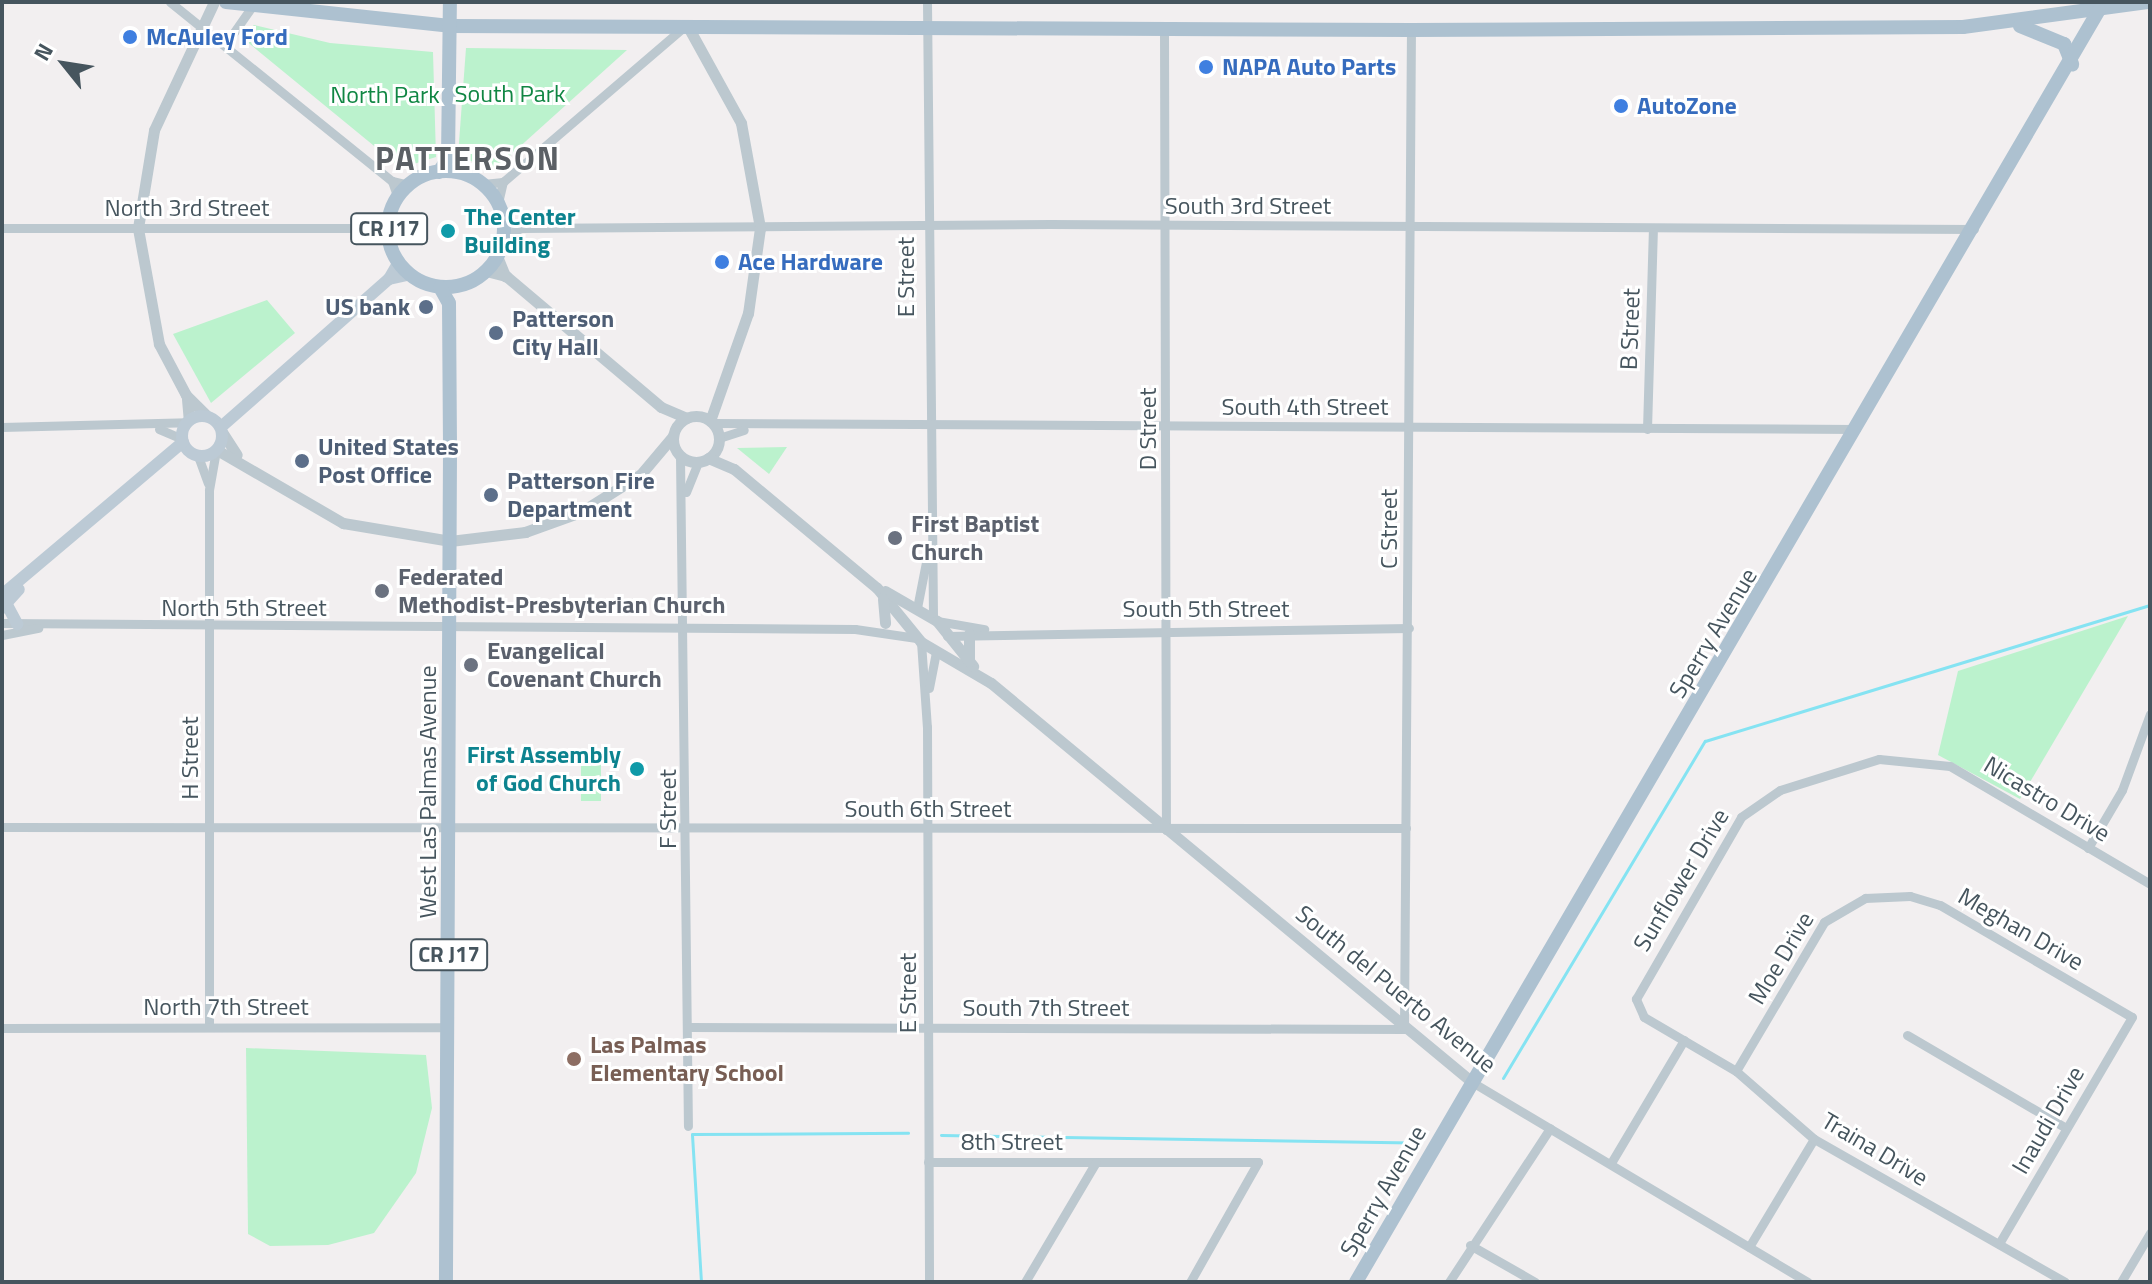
<!DOCTYPE html>
<html>
<head>
<meta charset="utf-8">
<style>
	body { margin:0 }
	#map { position:relative; width:2152px; height:1284px; overflow:hidden; background:#f2eff0; font-family:"Titillium Web",sans-serif }
	div>[style] { position:absolute }
	[style*='--x'] { left:calc(var(--x)*1px); top:calc(var(--y)*1px); width:calc(var(--w)*1px); rotate:calc(var(--a)*1deg) }
	.green>* { inset:0; background:#bbf2cd; transform-origin:0 0 }
	.stream>* { height:3px; margin:-1.5px; padding:0 1.5px; transform-origin:1.5px; border-radius:1.5px; background:#85e3f2 }
	.minor>* { height:9px; margin:-4.5px; padding:0 4.5px; transform-origin:4.5px; border-radius:4.5px; background:#bcc8cf }
	.tertiary>* { height:11px; margin:-5.5px; padding:0 5.5px; transform-origin:5.5px; border-radius:5.5px; background:#bcc8cf }
	.tertiary>.ring { margin:-5.5px; padding:0; box-sizing:content-box; background:none; border:11px solid #bcc8cf; border-radius:50% }
	.secondary>* { height:12px; margin:-6px; padding:0 6px; transform-origin:6px; border-radius:6px; background:#bccad5 }
	.secondary>.ring { margin:-6px; padding:0; box-sizing:content-box; background:none; border:12px solid #bccad5; border-radius:50% }
	.primary>* { height:14px; margin:-7px; padding:0 7px; transform-origin:7px; border-radius:7px; background:#adc1d0 }
	.primary>.ring { margin:-7px; padding:0; box-sizing:content-box; background:none; border:14px solid #adc1d0; border-radius:50% }
	.dots>* { width:22px; height:22px; translate:-50% -50%; box-sizing:border-box; border:4px solid #fff; border-radius:50% }
	span { translate:-50% -50%; white-space:nowrap; text-align:center; line-height:1.15; -webkit-text-stroke:6px #fff; paint-order:stroke }
	.shield-label span { padding:2px 6px; background:#fff; border:2px solid; border-radius:6px; -webkit-text-stroke-width:0 }
	.shield-label { font-size:22px; color:#46555e; font-weight:700 }
	.shop-label { font-size:24px; color:#366cbe; font-weight:700 }
	.left { translate:0 -50%; text-align:left }
	.park-label { font-size:24px; color:#108643 }
	.street-label { font-size:24px; color:#46555e }
	.culture-label { font-size:24px; color:#0d838f; font-weight:700 }
	.right { translate:-100% -50%; text-align:right }
	.service-label { font-size:24px; color:#4e5e75; font-weight:700 }
	.worship-label { font-size:24px; color:#5b616d; font-weight:700 }
	.education-label { font-size:24px; color:#785e54; font-weight:700 }
	.district-label { font-size:32px; color:#5b6065; font-weight:700; letter-spacing:2px }
	.frame { position:absolute; inset:0; border:4px solid #46555e; pointer-events:none }
	.north { position:absolute; left:24px; top:24px; width:80px; height:80px; -webkit-text-stroke:6px #fff; paint-order:stroke; rotate:300deg; font-size:22px; font-weight:700; line-height:32px; text-align:center; color:#46555e }
	.north::after { content:''; display:block; margin:auto; width:28px; height:36px; background:#46555e; clip-path:polygon(50% 0,100% 100%,50% 72%,0 100%) }
</style>
</head>
<body>
<div id="map">
	<div class="green">
		<i style="clip-path:polygon(254px 25px,330px 43px,433px 52px,436px 157px,401px 168px,240px 36px)"></i>
		<i style="clip-path:polygon(466px 48px,627px 50px,494px 170px,458px 156px)"></i>
		<i style="clip-path:polygon(267px 300px,295px 333px,211px 403px,173px 334px)"></i>
		<i style="clip-path:polygon(787px 447px,769px 474px,737px 448px)"></i>
		<i style="clip-path:polygon(2128px 616px,2020px 799px,1938px 755px,1958px 671px)"></i>
		<i style="left:581px;top:759px;width:20px;height:42px"></i>
		<i style="clip-path:polygon(246px 1048px,426px 1055px,432px 1108px,416px 1173px,374px 1233px,328px 1245px,270px 1246px,248px 1234px)"></i>
	</div>
	<div class="stream">
		<i style="--x:1503;--y:1078;--w:393;--a:-59.1"></i>
		<i style="--x:1705;--y:741;--w:465;--a:-17"></i>
		<i style="--x:941;--y:1135;--w:471;--a:0.9"></i>
		<i style="--x:701;--y:1282;--w:148;--a:-93.5"></i>
		<i style="--x:692;--y:1134;--w:216;--a:-0.3"></i>
	</div>
	<div class="minor">
		<i style="--x:170;--y:2;--w:285;--a:38.9"></i>
		<i style="--x:392;--y:181;--w:17;--a:13"></i>
		<i style="--x:927;--y:2;--w:616;--a:89.44"></i>
		<i style="--x:1164;--y:29;--w:801;--a:89.86"></i>
		<i style="--x:225;--y:45;--w:49;--a:-55"></i>
		<i style="--x:392;--y:181;--w:18;--a:71"></i>
		<i style="--x:483;--y:184;--w:20;--a:-6"></i>
		<i style="--x:498;--y:203;--w:22;--a:-77"></i>
		<i style="--x:503;--y:182;--w:238;--a:-40.6"></i>
		<i style="--x:503;--y:219;--w:20;--a:27"></i>
		<i style="--x:2;--y:228;--w:370;--a:0"></i>
		<i style="--x:372;--y:228;--w:19;--a:25"></i>
		<i style="--x:504;--y:236;--w:19;--a:-25"></i>
		<i style="--x:521;--y:228;--w:529;--a:-0.43"></i>
		<i style="--x:1050;--y:224;--w:924;--a:0.31"></i>
		<i style="--x:712;--y:423;--w:1144;--a:0.3"></i>
		<i style="--x:2;--y:427;--w:185;--a:-1.5"></i>
		<i style="--x:159;--y:429;--w:25;--a:23"></i>
		<i style="--x:1647;--y:429;--w:197;--a:-88.3"></i>
		<i style="--x:719;--y:438;--w:26;--a:-18"></i>
		<i style="--x:198;--y:456;--w:29;--a:70"></i>
		<i style="--x:680;--y:456;--w:670;--a:89.32"></i>
		<i style="--x:686;--y:492;--w:32;--a:-68"></i>
		<i style="--x:917;--y:608;--w:47;--a:-78.9"></i>
		<i style="--x:937;--y:621;--w:48;--a:9.7"></i>
		<i style="--x:2;--y:623;--w:853;--a:0.4"></i>
		<i style="--x:855;--y:629;--w:62;--a:8.4"></i>
		<i style="--x:2;--y:635;--w:37;--a:-11"></i>
		<i style="--x:947;--y:636;--w:462;--a:-1"></i>
		<i style="--x:921;--y:642;--w:85;--a:86"></i>
		<i style="--x:927;--y:727;--w:555;--a:89.79"></i>
		<i style="--x:929;--y:688;--w:38;--a:-79"></i>
		<i style="--x:2;--y:827;--w:1404;--a:0.04"></i>
		<i style="--x:2088;--y:848;--w:67;--a:-59.6"></i>
		<i style="--x:2122;--y:790;--w:81;--a:-69.8"></i>
		<i style="--x:209;--y:1027;--w:537;--a:-90"></i>
		<i style="--x:209;--y:490;--w:40;--a:-80"></i>
		<i style="--x:688;--y:1027;--w:716;--a:0.16"></i>
		<i style="--x:1404;--y:1029;--w:999;--a:-89.6"></i>
		<i style="--x:2;--y:1028;--w:447;--a:-0.1"></i>
		<i style="--x:1907;--y:1035;--w:184;--a:30.3"></i>
		<i style="--x:1736;--y:1071;--w:173;--a:-59.4"></i>
		<i style="--x:1824;--y:922;--w:48;--a:-30.3"></i>
		<i style="--x:1865;--y:898;--w:45;--a:-2.5"></i>
		<i style="--x:1910;--y:896;--w:31;--a:17"></i>
		<i style="--x:1940;--y:905;--w:222;--a:30.3"></i>
		<i style="--x:2132;--y:1017;--w:263;--a:120.4"></i>
		<i style="--x:1472;--y:1082;--w:391;--a:30.8"></i>
		<i style="--x:928;--y:1162;--w:330;--a:0"></i>
		<i style="--x:1258;--y:1162;--w:138;--a:119.5"></i>
		<i style="--x:1611;--y:1163;--w:143;--a:-59.3"></i>
		<i style="--x:1470;--y:1245;--w:75;--a:29.6"></i>
		<i style="--x:1749;--y:1247;--w:126;--a:-59"></i>
		<i style="--x:1025;--y:1282;--w:139;--a:-59.4"></i>
		<i style="--x:1449;--y:1282;--w:184;--a:-56.7"></i>
		<i style="--x:2065;--y:1282;--w:289;--a:-150.3"></i>
		<i style="--x:1814;--y:1139;--w:103;--a:-138.9"></i>
		<i style="--x:1736;--y:1071;--w:107;--a:-149.6"></i>
		<i style="--x:1644;--y:1017;--w:20;--a:-114"></i>
		<i style="--x:1636;--y:999;--w:210;--a:-60"></i>
		<i style="--x:1741;--y:817;--w:47;--a:-34.7"></i>
		<i style="--x:1780;--y:790;--w:104;--a:-17.4"></i>
		<i style="--x:1879;--y:759;--w:71;--a:5.6"></i>
		<i style="--x:1950;--y:766;--w:232;--a:30.5"></i>
		<i style="--x:2121;--y:1282;--w:57;--a:-59.4"></i>
	</div>
	<div class="tertiary">
		<i style="--x:687;--y:25;--w:112;--a:61.1"></i>
		<i style="--x:741;--y:123;--w:107;--a:79.7"></i>
		<i style="--x:760;--y:228;--w:86;--a:98"></i>
		<i style="--x:748;--y:313;--w:114;--a:109.4"></i>
		<i style="--x:497;--y:256;--w:22;--a:68"></i>
		<i style="--x:486;--y:271;--w:21;--a:14"></i>
		<i style="--x:506;--y:276;--w:203;--a:40.2"></i>
		<i style="--x:661;--y:407;--w:28;--a:23"></i>
		<i style="--x:187;--y:399;--w:21;--a:85"></i>
		<i style="--x:207;--y:416;--w:30;--a:-135"></i>
		<i style="--x:186;--y:395;--w:58;--a:-117.9"></i>
		<i style="--x:159;--y:344;--w:118;--a:-100.3"></i>
		<i style="--x:138;--y:228;--w:99;--a:-80.7"></i>
		<i style="--x:154;--y:130;--w:141;--a:-64.9"></i>
		<i class="ring" style="left:673px;top:416px;width:35px;height:35px"></i>
		<i style="--x:222;--y:432;--w:27;--a:57"></i>
		<i style="--x:217;--y:450;--w:146;--a:30.1"></i>
		<i style="--x:343;--y:523;--w:109;--a:9.5"></i>
		<i style="--x:450;--y:541;--w:76;--a:-6.8"></i>
		<i style="--x:525;--y:532;--w:59;--a:-19.7"></i>
		<i style="--x:581;--y:512;--w:71;--a:-32.3"></i>
		<i style="--x:641;--y:474;--w:50;--a:-49.9"></i>
		<i style="--x:708;--y:458;--w:28;--a:23"></i>
		<i style="--x:734;--y:469;--w:186;--a:39.8"></i>
		<i style="--x:877;--y:588;--w:70;--a:50.8"></i>
		<i style="--x:921;--y:642;--w:81;--a:30.4"></i>
		<i style="--x:991;--y:683;--w:625;--a:39.68"></i>
		<i style="--x:885;--y:591;--w:60;--a:30"></i>
		<i style="--x:937;--y:621;--w:58;--a:51.3"></i>
		<i style="--x:883;--y:599;--w:24;--a:85"></i>
		<i style="--x:969;--y:661;--w:27;--a:-90"></i>
	</div>
	<div class="secondary">
		<i style="--x:389;--y:279;--w:22;--a:-13"></i>
		<i class="ring" style="left:182px;top:416px;width:28px;height:28px"></i>
		<i style="--x:221;--y:427;--w:224;--a:-41.4"></i>
		<i style="--x:389;--y:279;--w:20;--a:-60"></i>
		<i style="--x:2;--y:595;--w:237;--a:-40.2"></i>
		<i style="--x:6;--y:603;--w:24;--a:62"></i>
		<i style="--x:2;--y:608;--w:25;--a:-48"></i>
	</div>
	<div class="primary">
		<i style="--x:226;--y:2;--w:225;--a:6.1"></i>
		<i style="--x:450;--y:26;--w:961;--a:0.24"></i>
		<i style="--x:1411;--y:30;--w:552;--a:-0.31"></i>
		<i style="--x:1963;--y:27;--w:188;--a:-7.7"></i>
		<i style="--x:2020;--y:26;--w:48;--a:22.2"></i>
		<i style="--x:2064;--y:44;--w:22;--a:68"></i>
		<i class="ring" style="left:388px;top:171px;width:102px;height:102px"></i>
		<i style="--x:439;--y:172;--w:17;--a:-57"></i>
		<i style="--x:448;--y:158;--w:156;--a:-89.3"></i>
		<i style="--x:440;--y:287;--w:18;--a:61"></i>
		<i style="--x:449;--y:303;--w:149;--a:89.6"></i>
		<i style="--x:450;--y:452;--w:830;--a:90.28"></i>
		<i style="--x:1356;--y:1282;--w:1473;--a:-59.71"></i>
	</div>
	<div class="dots">
		<i style="left:130px;top:37px;background:#3f7fe0"></i>
		<i style="left:1206px;top:67px;background:#3f7fe0"></i>
		<i style="left:1621px;top:106px;background:#3f7fe0"></i>
		<i style="left:448px;top:231px;background:#0f9aa8"></i>
		<i style="left:722px;top:262px;background:#3f7fe0"></i>
		<i style="left:426px;top:307px;background:#5c6f8a"></i>
		<i style="left:496px;top:333px;background:#5c6f8a"></i>
		<i style="left:302px;top:461px;background:#5c6f8a"></i>
		<i style="left:491px;top:495px;background:#5c6f8a"></i>
		<i style="left:895px;top:538px;background:#6b7280"></i>
		<i style="left:382px;top:591px;background:#6b7280"></i>
		<i style="left:471px;top:665px;background:#6b7280"></i>
		<i style="left:637px;top:769px;background:#0f9aa8"></i>
		<i style="left:574px;top:1059px;background:#8d6e63"></i>
	</div>
	<div class="shield-label">
		<span style="left:389px;top:229px">CR J17</span>
		<span style="left:449px;top:955px">CR J17</span>
	</div>
	<div class="shop-label">
		<span class="left" style="left:146px;top:37px">McAuley Ford</span>
		<span class="left" style="left:1222px;top:67px">NAPA Auto Parts</span>
		<span class="left" style="left:1637px;top:106px">AutoZone</span>
		<span class="left" style="left:738px;top:262px">Ace Hardware</span>
	</div>
	<div class="park-label">
		<span style="left:510px;top:94px">South Park</span>
		<span style="left:385px;top:95px">North Park</span>
	</div>
	<div class="street-label">
		<span style="left:1248px;top:206px">South 3rd Street</span>
		<span style="left:187px;top:208px">North 3rd Street</span>
		<span style="left:906px;top:277px;rotate:-90deg">E Street</span>
		<span style="left:1630px;top:329px;rotate:-88deg">B Street</span>
		<span style="left:1305px;top:407px">South 4th Street</span>
		<span style="left:1148px;top:429px;rotate:-90deg">D Street</span>
		<span style="left:1389px;top:529px;rotate:-90deg">C Street</span>
		<span style="left:244px;top:608px">North 5th Street</span>
		<span style="left:1206px;top:609px">South 5th Street</span>
		<span style="left:1713px;top:633px;rotate:-59deg">Sperry Avenue</span>
		<span style="left:190px;top:758px;rotate:-90deg">H Street</span>
		<span style="left:428px;top:792px;rotate:-90deg">West Las Palmas Avenue</span>
		<span style="left:2047px;top:799px;rotate:31deg">Nicastro Drive</span>
		<span style="left:668px;top:809px;rotate:-90deg">F Street</span>
		<span style="left:928px;top:809px">South 6th Street</span>
		<span style="left:1681px;top:880px;rotate:-59deg">Sunflower Drive</span>
		<span style="left:2021px;top:929px;rotate:30deg">Meghan Drive</span>
		<span style="left:1781px;top:958px;rotate:-59deg">Moe Drive</span>
		<span style="left:1396px;top:989px;rotate:39deg">South del Puerto Avenue</span>
		<span style="left:908px;top:993px;rotate:-90deg">E Street</span>
		<span style="left:226px;top:1007px">North 7th Street</span>
		<span style="left:1046px;top:1008px">South 7th Street</span>
		<span style="left:2048px;top:1120px;rotate:-60deg">Inaudi Drive</span>
		<span style="left:1012px;top:1142px">8th Street</span>
		<span style="left:1875px;top:1149px;rotate:31deg">Traina Drive</span>
		<span style="left:1383px;top:1191px;rotate:-60deg">Sperry Avenue</span>
	</div>
	<div class="culture-label">
		<span class="left" style="left:464px;top:231px">The Center<br>Building</span>
		<span class="right" style="left:621px;top:769px">First Assembly<br>of God Church</span>
	</div>
	<div class="service-label">
		<span class="right" style="left:410px;top:307px">US bank</span>
		<span class="left" style="left:512px;top:333px">Patterson<br>City Hall</span>
		<span class="left" style="left:318px;top:461px">United States<br>Post Office</span>
		<span class="left" style="left:507px;top:495px">Patterson Fire<br>Department</span>
	</div>
	<div class="worship-label">
		<span class="left" style="left:911px;top:538px">First Baptist<br>Church</span>
		<span class="left" style="left:398px;top:591px">Federated<br>Methodist-Presbyterian Church</span>
		<span class="left" style="left:487px;top:665px">Evangelical<br>Covenant Church</span>
	</div>
	<div class="education-label">
		<span class="left" style="left:590px;top:1059px">Las Palmas<br>Elementary School</span>
	</div>
	<div class="district-label">
		<span style="left:468px;top:158px">PATTERSON</span>
	</div>
	<div class="frame"></div>
	<div class="north">N</div>
</div>
</body>
</html>
